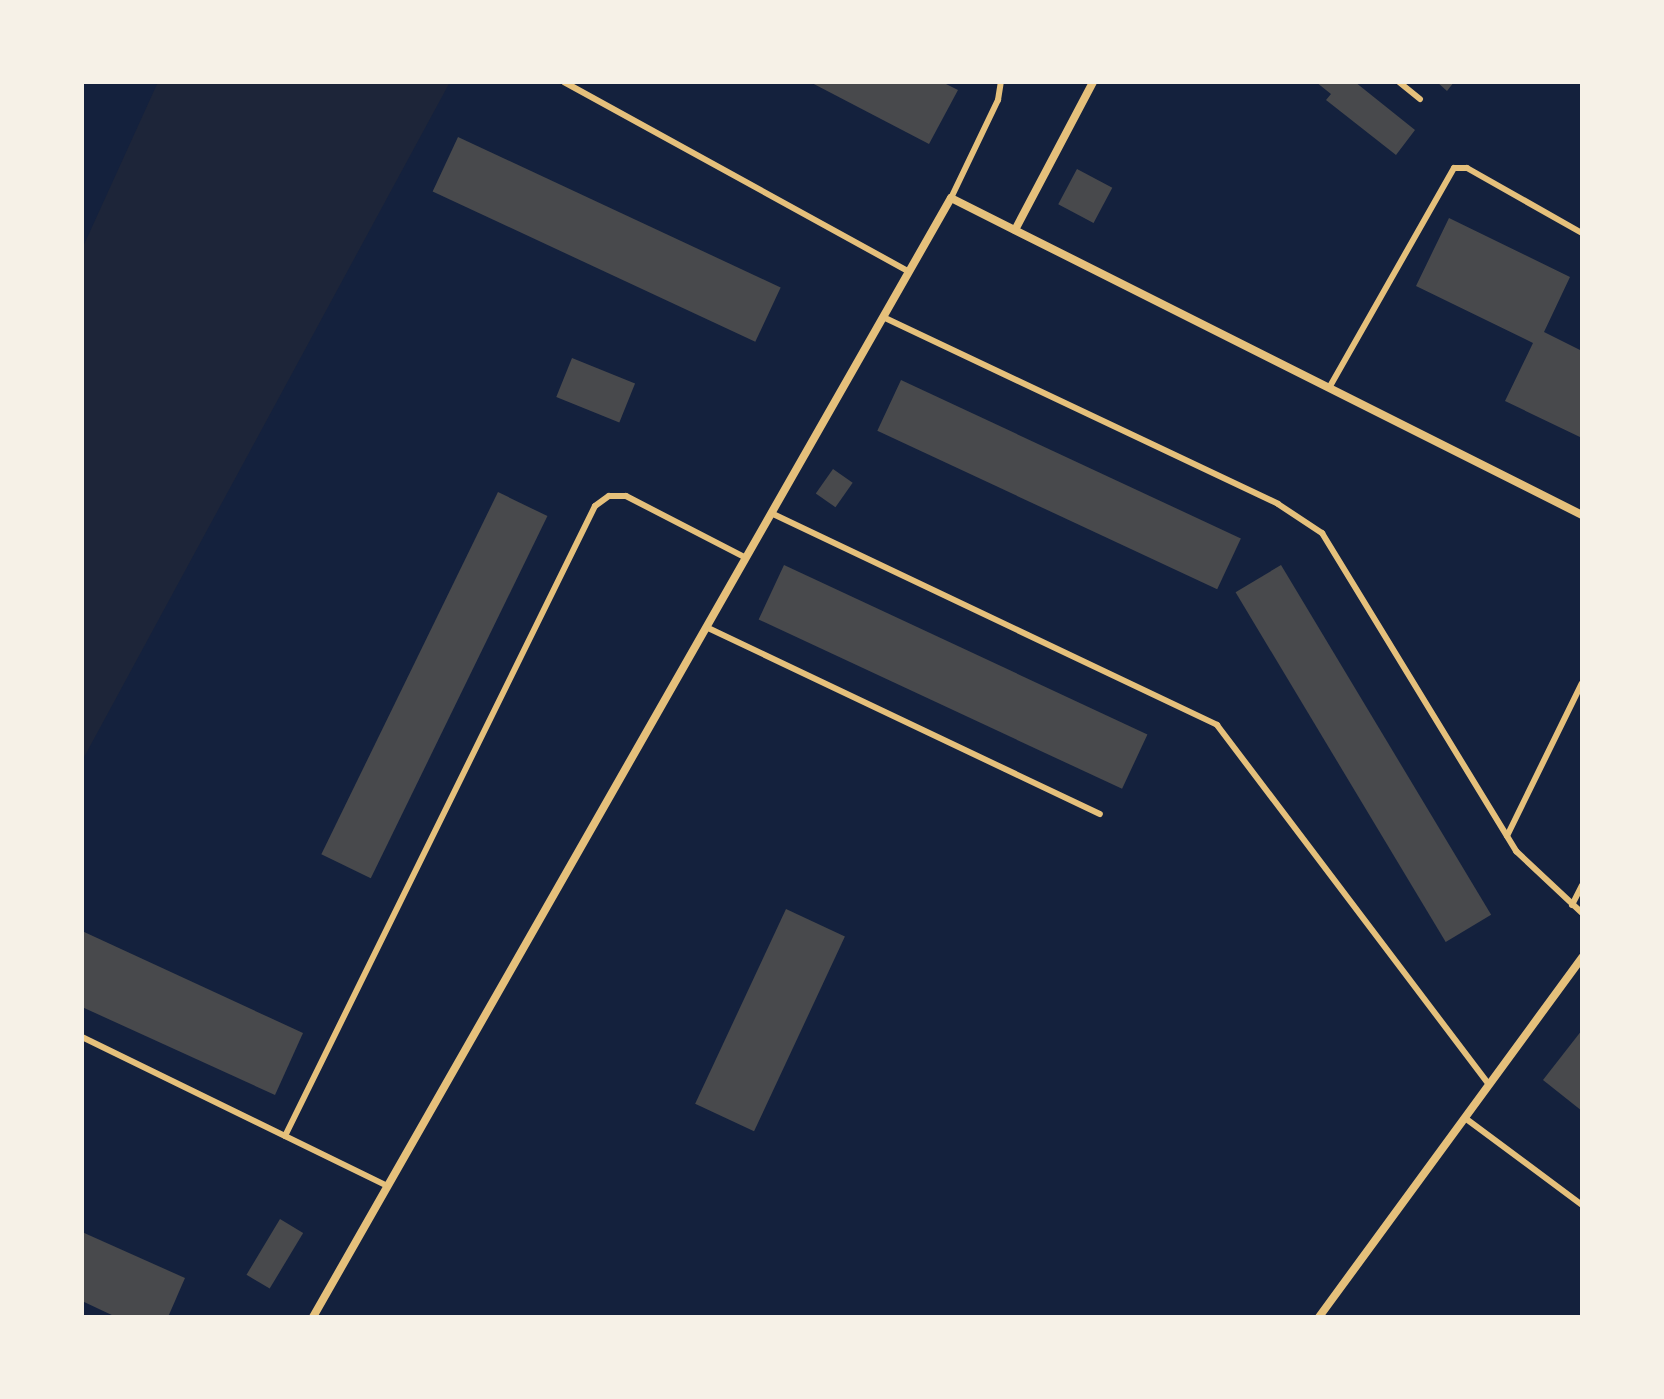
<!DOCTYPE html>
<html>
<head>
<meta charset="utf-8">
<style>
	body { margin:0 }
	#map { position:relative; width:1664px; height:1399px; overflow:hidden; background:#14213d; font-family:Overpass,sans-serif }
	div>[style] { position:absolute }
	.green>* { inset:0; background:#1d2539 }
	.building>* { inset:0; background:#48494c; transform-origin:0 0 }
	.service>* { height:6px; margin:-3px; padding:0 3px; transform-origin:3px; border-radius:3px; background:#e5c07b }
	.minor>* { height:8px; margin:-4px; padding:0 4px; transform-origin:4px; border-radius:4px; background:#e5c07b }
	span { translate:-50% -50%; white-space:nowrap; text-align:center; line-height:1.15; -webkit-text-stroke:6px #f6f1e7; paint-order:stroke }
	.frame { position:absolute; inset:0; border:84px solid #f6f1e7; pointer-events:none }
</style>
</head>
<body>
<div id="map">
	<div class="green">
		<i style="clip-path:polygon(158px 82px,450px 82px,82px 761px,82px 249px)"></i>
	</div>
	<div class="building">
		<i style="clip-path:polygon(810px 82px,942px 82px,958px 90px,929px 144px)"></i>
		<i style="clip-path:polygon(1316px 82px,1355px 82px,1415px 130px,1396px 155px,1326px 100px,1331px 94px)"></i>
		<i style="clip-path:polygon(1437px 82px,1454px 82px,1447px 91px)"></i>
		<i style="left:458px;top:137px;width:356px;height:60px;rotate:25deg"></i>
		<i style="left:1077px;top:169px;width:40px;height:40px;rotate:28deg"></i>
		<i style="clip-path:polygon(1449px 218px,1570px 277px,1544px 332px,1582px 351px,1582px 438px,1505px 401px,1533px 343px,1416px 286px)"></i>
		<i style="left:572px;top:358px;width:68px;height:42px;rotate:22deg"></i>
		<i style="left:901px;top:380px;width:375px;height:56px;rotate:25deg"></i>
		<i style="left:833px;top:469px;width:24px;height:30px;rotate:35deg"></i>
		<i style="left:498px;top:492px;width:55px;height:403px;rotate:26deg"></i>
		<i style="left:784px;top:565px;width:401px;height:60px;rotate:25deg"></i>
		<i style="left:1281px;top:565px;width:408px;height:53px;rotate:59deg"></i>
		<i style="left:786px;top:909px;width:65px;height:215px;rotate:25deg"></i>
		<i style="clip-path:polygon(82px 931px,303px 1033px,275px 1095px,82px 1007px)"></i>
		<i style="clip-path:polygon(1582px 1030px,1582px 1111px,1543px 1080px)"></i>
		<i style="left:280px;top:1219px;width:27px;height:65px;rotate:31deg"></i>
		<i style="clip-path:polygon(82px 1232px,185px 1278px,168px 1317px,116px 1317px,82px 1301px)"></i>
	</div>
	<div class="service">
		<i style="left:564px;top:82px;width:394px;rotate:28.8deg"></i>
		<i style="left:1399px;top:82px;width:27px;rotate:39deg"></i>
		<i style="left:951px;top:198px;width:109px;rotate:-64.4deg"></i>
		<i style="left:998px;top:100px;width:18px;rotate:-81deg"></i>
		<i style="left:883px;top:317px;width:437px;rotate:25.3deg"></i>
		<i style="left:1278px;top:504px;width:53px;rotate:33.4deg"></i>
		<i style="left:1322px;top:533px;width:373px;rotate:58.6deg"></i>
		<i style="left:1516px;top:851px;width:91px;rotate:43.2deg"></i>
		<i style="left:1329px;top:388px;width:253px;rotate:-60.4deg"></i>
		<i style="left:1454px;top:168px;width:13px"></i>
		<i style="left:1467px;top:168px;width:132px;rotate:29.5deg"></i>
		<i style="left:771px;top:513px;width:494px;rotate:25.4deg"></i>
		<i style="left:1217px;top:725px;width:450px;rotate:52.9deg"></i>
		<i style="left:706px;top:627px;width:436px;rotate:25.4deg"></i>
		<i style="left:1507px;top:836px;width:170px;rotate:-63.9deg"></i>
		<i style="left:1572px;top:905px;width:22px;rotate:-63deg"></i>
		<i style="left:82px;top:1037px;width:339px;rotate:26deg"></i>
		<i style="left:1465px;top:1118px;width:146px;rotate:36.6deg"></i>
		<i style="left:285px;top:1136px;width:702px;rotate:-63.8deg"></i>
		<i style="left:595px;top:506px;width:17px;rotate:-36deg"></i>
		<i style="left:609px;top:496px;width:17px"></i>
		<i style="left:626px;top:496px;width:135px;rotate:27.3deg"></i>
	</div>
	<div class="minor">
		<i style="left:1015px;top:230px;width:167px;rotate:-62.2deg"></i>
		<i style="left:313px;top:1317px;width:1288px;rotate:-60.31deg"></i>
		<i style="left:951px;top:198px;width:706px;rotate:26.67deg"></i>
		<i style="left:1319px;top:1317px;width:446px;rotate:-53.8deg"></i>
	</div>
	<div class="frame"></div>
</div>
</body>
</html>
